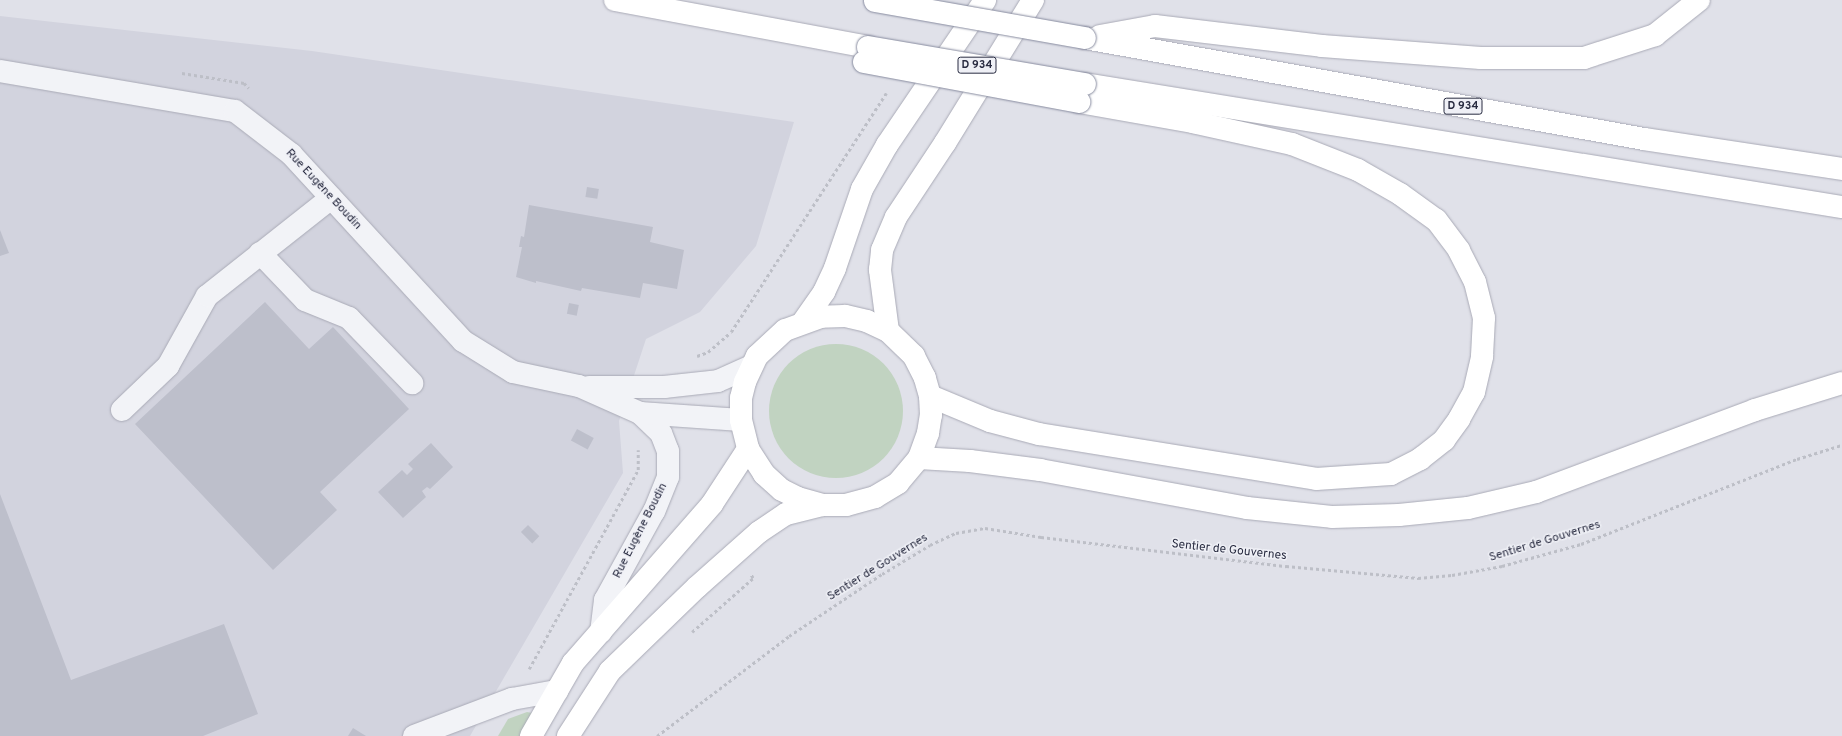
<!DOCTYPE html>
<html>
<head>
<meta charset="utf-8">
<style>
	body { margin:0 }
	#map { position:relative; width:1842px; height:736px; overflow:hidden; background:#e0e1e9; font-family:Overpass,sans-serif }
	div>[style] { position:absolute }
	.built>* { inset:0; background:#d2d3de }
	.green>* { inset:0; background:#c1d3c1 }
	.round { border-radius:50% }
	.building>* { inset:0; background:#bdbfcb; transform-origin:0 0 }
	.path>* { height:2.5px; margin-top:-1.25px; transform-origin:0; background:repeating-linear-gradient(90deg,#bdbfc7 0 3px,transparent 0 6px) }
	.roads { filter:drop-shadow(0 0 1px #a9aab6) drop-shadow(0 0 1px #a9aab6) }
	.minor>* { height:22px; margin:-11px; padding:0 11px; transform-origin:11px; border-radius:11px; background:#f2f3f7 }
	.major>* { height:22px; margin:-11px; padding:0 11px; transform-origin:11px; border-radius:11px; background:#fff }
	.highway>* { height:22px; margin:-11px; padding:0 11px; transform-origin:11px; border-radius:11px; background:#fff }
	.bridges { filter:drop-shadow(0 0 1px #878b9f) drop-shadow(0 0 1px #878b9f) }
	.highway-bridge>* { height:22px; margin:-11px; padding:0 11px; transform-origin:11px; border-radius:11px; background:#fff }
	span { translate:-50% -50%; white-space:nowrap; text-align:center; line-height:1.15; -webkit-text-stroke:3px #eff0f6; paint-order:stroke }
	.shield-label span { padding:1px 3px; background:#eff0f6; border:1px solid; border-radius:3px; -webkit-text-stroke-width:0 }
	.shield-label { font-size:11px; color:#282b40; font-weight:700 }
	.street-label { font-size:12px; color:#282b40 }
</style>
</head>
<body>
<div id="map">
	<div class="built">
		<i style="clip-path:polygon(0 16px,312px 51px,794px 122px,756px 246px,700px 312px,646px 339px,619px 421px,623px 473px,470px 736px,0 736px)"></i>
	</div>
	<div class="green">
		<i class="round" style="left:769px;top:344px;width:134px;height:134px"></i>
		<i style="clip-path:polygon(527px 712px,532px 713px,532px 719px,522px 736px,498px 736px,508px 719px)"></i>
	</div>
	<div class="building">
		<i style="left:587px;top:187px;width:12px;height:10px;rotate:9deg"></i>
		<i style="clip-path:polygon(529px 205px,653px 227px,650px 242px,684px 250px,677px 289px,643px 283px,640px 298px,582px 288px,581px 291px,536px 281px,536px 283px,516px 277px,522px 247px,519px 247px,521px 236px,524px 237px)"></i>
		<i style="clip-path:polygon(0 230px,9px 253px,0 256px)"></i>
		<i style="clip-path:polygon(265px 302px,309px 349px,333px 327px,409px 409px,320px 492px,337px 510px,273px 570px,135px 424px)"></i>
		<i style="left:569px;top:303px;width:10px;height:11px;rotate:11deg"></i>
		<i style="left:577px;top:429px;width:19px;height:13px;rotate:28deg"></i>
		<i style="clip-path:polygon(431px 443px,453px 467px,430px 489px,427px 487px,422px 491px,426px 497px,403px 518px,378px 492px,402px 470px,407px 475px,413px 469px,408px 464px)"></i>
		<i style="clip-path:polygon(0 494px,71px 680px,224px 624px,258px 714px,203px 736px,0 736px)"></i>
		<i style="left:528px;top:525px;width:16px;height:10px;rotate:45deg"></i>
		<i style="clip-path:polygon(353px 728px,366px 736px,348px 736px)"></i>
	</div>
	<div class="path">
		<i style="left:182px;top:73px;width:63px;rotate:9.2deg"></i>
		<i style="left:244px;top:83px;width:7px;rotate:45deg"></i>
		<i style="left:697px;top:356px;width:12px;rotate:-20deg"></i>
		<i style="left:708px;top:352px;width:30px;rotate:-41deg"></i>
		<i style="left:731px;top:332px;width:285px;rotate:-57deg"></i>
		<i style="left:692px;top:632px;width:81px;rotate:-41.5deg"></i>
		<i style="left:753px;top:578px;width:4px;rotate:-124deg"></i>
		<i style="left:529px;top:669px;width:227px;rotate:-61.3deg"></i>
		<i style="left:638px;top:470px;width:20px;rotate:-90deg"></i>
		<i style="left:657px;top:736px;width:166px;rotate:-37.1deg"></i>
		<i style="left:789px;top:636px;width:112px;rotate:-33.7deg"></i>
		<i style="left:882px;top:574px;width:56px;rotate:-31.1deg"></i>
		<i style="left:930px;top:545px;width:29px;rotate:-25deg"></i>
		<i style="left:956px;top:533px;width:29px;rotate:-10deg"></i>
		<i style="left:985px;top:528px;width:57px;rotate:9.1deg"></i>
		<i style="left:1041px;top:537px;width:247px;rotate:6.8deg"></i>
		<i style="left:1286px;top:566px;width:133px;rotate:5.2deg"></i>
		<i style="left:1418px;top:578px;width:34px;rotate:-5deg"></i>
		<i style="left:1452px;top:575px;width:51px;rotate:-10.2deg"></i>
		<i style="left:1502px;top:566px;width:82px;rotate:-15.6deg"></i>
		<i style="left:1581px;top:544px;width:232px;rotate:-21.5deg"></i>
		<i style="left:1797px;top:459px;width:47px;rotate:-17.3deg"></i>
	</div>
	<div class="roads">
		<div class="minor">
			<i style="left:0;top:71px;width:238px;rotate:9.7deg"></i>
			<i style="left:235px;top:111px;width:71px;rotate:37.5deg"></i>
			<i style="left:291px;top:154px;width:254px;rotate:47.4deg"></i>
			<i style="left:463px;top:341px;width:59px;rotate:31.8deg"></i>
			<i style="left:513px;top:372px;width:67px;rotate:12deg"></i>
			<i style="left:579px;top:386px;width:67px;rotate:23.9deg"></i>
			<i style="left:640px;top:413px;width:29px;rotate:44deg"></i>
			<i style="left:661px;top:433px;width:19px;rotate:69deg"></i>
			<i style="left:668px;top:451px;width:26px;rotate:90deg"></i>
			<i style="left:668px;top:477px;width:37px;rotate:112deg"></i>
			<i style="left:654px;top:511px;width:102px;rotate:118.8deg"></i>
			<i style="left:605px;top:600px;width:32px;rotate:97deg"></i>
			<i style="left:260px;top:253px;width:65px;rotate:46.2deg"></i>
			<i style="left:305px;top:300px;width:48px;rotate:22.2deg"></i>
			<i style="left:349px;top:318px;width:91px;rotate:45.9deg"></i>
			<i style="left:589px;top:387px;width:75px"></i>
			<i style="left:664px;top:387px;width:54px;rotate:-6.3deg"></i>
			<i style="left:718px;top:381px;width:36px;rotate:-24deg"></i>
			<i style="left:122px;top:410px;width:64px;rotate:-43.7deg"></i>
			<i style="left:168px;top:366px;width:80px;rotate:-60.9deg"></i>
			<i style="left:207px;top:296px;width:158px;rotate:-38.3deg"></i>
			<i style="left:640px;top:413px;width:101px;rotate:4deg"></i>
			<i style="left:414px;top:736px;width:105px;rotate:-20.7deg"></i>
			<i style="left:512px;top:699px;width:46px;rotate:-10.1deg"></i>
		</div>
		<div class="major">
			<i style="left:803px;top:322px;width:37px;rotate:-55deg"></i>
			<i style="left:824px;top:292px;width:26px;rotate:-65deg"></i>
			<i style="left:835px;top:268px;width:83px;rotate:-71.1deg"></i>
			<i style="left:862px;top:189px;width:51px;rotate:-60.4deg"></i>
			<i style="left:887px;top:145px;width:175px;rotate:-55.9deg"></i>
			<i style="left:888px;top:331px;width:23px;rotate:-155deg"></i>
			<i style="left:867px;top:321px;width:23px;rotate:-167deg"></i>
			<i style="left:845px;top:316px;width:24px;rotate:178deg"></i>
			<i style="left:821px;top:317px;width:38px;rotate:160deg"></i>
			<i style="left:785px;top:330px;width:38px;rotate:137deg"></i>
			<i style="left:757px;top:356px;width:29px;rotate:115deg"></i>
			<i style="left:745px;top:382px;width:16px;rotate:104deg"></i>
			<i style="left:741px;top:398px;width:22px;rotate:90deg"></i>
			<i style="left:741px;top:420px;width:30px;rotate:76deg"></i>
			<i style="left:748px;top:449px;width:30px;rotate:57deg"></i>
			<i style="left:764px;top:474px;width:24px;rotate:42deg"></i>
			<i style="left:782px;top:490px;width:18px;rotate:27deg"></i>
			<i style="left:798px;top:498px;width:26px;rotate:16deg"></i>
			<i style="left:823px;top:505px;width:23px"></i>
			<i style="left:846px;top:505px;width:30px;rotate:-15deg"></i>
			<i style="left:875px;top:497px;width:27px;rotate:-31deg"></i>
			<i style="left:898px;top:483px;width:33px;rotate:-50deg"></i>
			<i style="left:919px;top:458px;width:27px;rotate:-70deg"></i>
			<i style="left:928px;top:433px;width:18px;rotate:-81deg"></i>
			<i style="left:931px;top:415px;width:19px;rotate:-93deg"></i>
			<i style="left:930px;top:396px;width:19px;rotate:-106deg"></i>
			<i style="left:925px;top:378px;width:25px;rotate:-117deg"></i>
			<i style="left:914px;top:356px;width:36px;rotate:-136deg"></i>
			<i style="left:888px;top:331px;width:62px;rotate:-97.5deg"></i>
			<i style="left:880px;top:270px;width:20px;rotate:-84deg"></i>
			<i style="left:882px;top:250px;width:36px;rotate:-67deg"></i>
			<i style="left:896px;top:217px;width:89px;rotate:-56.5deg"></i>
			<i style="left:945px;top:143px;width:168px;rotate:-58.4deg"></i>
			<i style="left:531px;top:736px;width:84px;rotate:-60.1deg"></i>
			<i style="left:573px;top:663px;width:211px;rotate:-48.8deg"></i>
			<i style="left:712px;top:504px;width:66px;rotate:-56.8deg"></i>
			<i style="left:568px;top:736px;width:77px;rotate:-57.1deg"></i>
			<i style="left:610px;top:671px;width:121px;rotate:-44deg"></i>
			<i style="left:697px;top:587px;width:83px;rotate:-41.6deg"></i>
			<i style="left:759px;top:532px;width:32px;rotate:-34deg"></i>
			<i style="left:786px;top:514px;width:37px;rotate:-14deg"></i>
		</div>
		<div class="highway">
			<i style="left:615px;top:0;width:257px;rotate:10.5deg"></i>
			<i style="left:1100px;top:36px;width:56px;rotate:-10.3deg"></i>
			<i style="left:1155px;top:26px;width:168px;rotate:6.8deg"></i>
			<i style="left:1322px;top:46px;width:159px;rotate:4.3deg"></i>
			<i style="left:1481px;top:58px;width:103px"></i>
			<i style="left:1584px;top:58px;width:75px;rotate:-17.9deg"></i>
			<i style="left:1655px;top:35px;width:56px;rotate:-38.5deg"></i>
			<i style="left:1085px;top:38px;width:568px;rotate:10.24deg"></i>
			<i style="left:1644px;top:139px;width:200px;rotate:8.6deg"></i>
			<i style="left:1085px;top:84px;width:767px;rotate:9.23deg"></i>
			<i style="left:930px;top:396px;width:65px;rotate:22.6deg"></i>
			<i style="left:990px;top:421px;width:51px;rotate:14.9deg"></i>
			<i style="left:1039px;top:434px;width:281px;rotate:9.2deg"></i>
			<i style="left:1316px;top:479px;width:75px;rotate:-3.8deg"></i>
			<i style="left:1391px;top:474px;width:33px;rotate:-27deg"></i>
			<i style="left:1420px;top:459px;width:31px;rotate:-38deg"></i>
			<i style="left:1444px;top:440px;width:26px;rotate:-54deg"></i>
			<i style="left:1459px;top:419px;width:31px;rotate:-61deg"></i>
			<i style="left:1474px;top:392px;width:37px;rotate:-77deg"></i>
			<i style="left:1482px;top:356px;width:38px;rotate:-87deg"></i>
			<i style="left:1484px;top:318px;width:37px;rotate:-104deg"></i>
			<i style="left:1475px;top:282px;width:36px;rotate:-117deg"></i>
			<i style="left:1459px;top:250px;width:38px;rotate:-127deg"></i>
			<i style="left:1436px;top:220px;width:44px;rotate:-144.2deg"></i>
			<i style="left:1400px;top:194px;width:48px;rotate:-150.3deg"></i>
			<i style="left:1358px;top:170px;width:71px;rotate:-158.5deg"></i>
			<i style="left:1292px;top:144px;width:101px;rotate:-167.5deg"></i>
			<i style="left:1193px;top:122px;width:116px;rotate:-170deg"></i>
			<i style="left:919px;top:458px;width:51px;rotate:3.4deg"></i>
			<i style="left:970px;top:461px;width:71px;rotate:7.3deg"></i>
			<i style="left:1040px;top:470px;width:210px;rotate:10.4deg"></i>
			<i style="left:1247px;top:508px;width:85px;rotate:6deg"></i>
			<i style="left:1332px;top:517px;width:67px;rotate:-1.7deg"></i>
			<i style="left:1399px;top:515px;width:69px;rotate:-5.8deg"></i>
			<i style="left:1468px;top:508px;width:70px;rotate:-13.2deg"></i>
			<i style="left:1536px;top:492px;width:234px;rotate:-20.5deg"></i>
			<i style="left:1755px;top:410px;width:91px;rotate:-17.2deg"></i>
		</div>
	</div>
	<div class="bridges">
		<div class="highway-bridge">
			<i style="left:875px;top:1px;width:213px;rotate:10deg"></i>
			<i style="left:868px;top:47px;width:220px;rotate:9.7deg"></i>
			<i style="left:864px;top:62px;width:219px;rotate:10.5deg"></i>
		</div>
	</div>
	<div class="shield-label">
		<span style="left:977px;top:65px">D 934</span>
		<span style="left:1463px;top:106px">D 934</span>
	</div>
	<div class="street-label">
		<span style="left:323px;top:190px;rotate:47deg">Rue Eugène Boudin</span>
		<span style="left:641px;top:531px;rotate:-63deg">Rue Eugène Boudin</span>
		<span style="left:1545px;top:542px;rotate:-17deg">Sentier de Gouvernes</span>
		<span style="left:1229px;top:551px;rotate:6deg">Sentier de Gouvernes</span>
		<span style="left:878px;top:568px;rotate:-32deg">Sentier de Gouvernes</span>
	</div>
</div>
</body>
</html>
